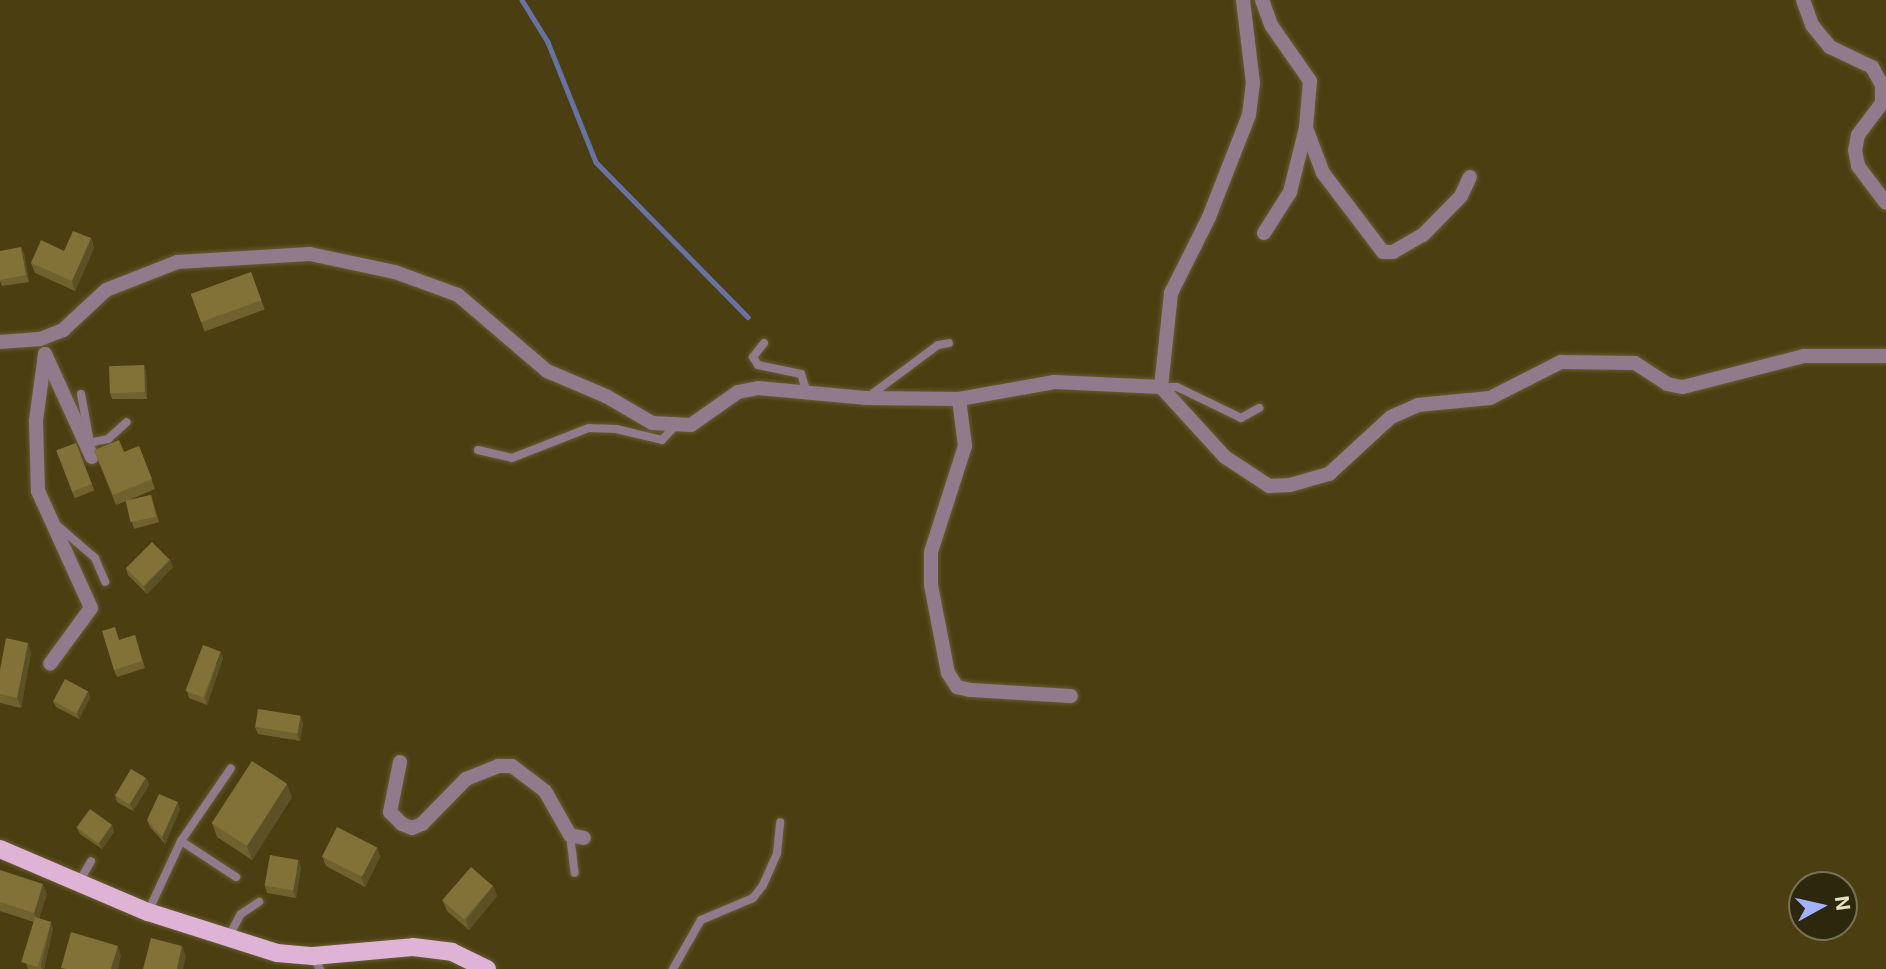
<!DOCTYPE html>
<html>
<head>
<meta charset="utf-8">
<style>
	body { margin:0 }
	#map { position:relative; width:1886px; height:969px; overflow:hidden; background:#4b3f11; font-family:Inter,sans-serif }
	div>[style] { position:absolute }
	.stream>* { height:4.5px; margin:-2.25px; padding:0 2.25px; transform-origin:2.25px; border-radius:2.25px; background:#6773a6 }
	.roads { filter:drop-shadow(0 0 2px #675c31) drop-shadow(0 0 2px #675c31) }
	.lane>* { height:8px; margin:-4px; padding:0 4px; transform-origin:4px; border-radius:4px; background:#907a8b }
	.street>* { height:14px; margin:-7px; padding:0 7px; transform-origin:7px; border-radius:7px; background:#907a8b }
	.primary>* { height:18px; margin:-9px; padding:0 9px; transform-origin:9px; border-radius:9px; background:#dfb3d5 }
	.wall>* { inset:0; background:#70622f; transform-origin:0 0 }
	.shaded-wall>* { inset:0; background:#5b5026 }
	.building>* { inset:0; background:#827237; transform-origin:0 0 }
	span { translate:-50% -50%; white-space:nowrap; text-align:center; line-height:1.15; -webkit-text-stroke:7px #2d270e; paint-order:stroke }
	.north { position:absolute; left:1788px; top:871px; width:70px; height:70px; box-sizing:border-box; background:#2d270e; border:2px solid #787156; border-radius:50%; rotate:82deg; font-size:19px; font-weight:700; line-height:28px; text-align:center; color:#e9e1c3 }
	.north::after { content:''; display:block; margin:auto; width:24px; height:32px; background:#a2b2fd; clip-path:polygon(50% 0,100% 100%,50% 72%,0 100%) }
</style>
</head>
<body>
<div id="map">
	<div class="stream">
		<i style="left:522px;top:0;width:49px;rotate:58.2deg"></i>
		<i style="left:548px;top:42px;width:129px;rotate:68.2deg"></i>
		<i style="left:596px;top:162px;width:217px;rotate:45.6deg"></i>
	</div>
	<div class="roads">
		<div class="lane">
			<i style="left:764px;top:343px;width:18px;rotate:128deg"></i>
			<i style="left:753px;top:357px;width:9px;rotate:58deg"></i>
			<i style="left:758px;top:365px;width:44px;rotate:11.8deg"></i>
			<i style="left:801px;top:374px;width:20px;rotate:72deg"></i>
			<i style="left:1161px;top:387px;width:16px"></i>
			<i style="left:1177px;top:387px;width:71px;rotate:25.8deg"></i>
			<i style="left:1241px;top:418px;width:21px;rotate:-29deg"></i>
			<i style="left:81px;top:394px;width:44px;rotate:79.5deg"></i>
			<i style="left:868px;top:397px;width:87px;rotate:-36.6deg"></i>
			<i style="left:938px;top:345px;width:11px;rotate:-10deg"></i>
			<i style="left:84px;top:444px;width:25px;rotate:-12deg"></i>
			<i style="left:108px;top:439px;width:25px;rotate:-42deg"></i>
			<i style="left:478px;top:450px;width:35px;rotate:13deg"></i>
			<i style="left:512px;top:458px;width:83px;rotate:-21.3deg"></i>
			<i style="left:589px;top:428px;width:27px;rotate:2deg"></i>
			<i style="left:616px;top:429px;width:47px;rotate:13.4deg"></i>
			<i style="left:662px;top:440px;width:18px;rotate:-47deg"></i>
			<i style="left:58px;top:526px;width:49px;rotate:40.9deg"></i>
			<i style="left:95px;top:558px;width:26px;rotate:67deg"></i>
			<i style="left:570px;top:835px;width:38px;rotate:83deg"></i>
			<i style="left:181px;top:841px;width:66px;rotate:33.2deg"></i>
			<i style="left:79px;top:882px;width:24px;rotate:-60deg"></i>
			<i style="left:148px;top:912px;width:78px;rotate:-65.1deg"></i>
			<i style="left:181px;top:841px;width:88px;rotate:-55.6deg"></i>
			<i style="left:228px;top:938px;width:27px;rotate:-62deg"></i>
			<i style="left:241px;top:914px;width:22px;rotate:-34deg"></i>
			<i style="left:313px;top:956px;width:15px;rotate:62deg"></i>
			<i style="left:673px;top:969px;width:56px;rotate:-60.3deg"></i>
			<i style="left:701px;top:920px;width:56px;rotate:-22.9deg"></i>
			<i style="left:753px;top:898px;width:16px;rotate:-52deg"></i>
			<i style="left:763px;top:885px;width:35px;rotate:-66deg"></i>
			<i style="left:777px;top:853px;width:31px;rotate:-84deg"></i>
		</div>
		<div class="street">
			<i style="left:1262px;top:0;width:27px;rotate:70deg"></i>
			<i style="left:1271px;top:25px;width:68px;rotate:55.1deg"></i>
			<i style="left:1310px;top:81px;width:47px;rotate:94.9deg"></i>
			<i style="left:1803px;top:0;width:27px;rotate:70deg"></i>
			<i style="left:1812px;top:25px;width:28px;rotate:51deg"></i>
			<i style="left:1830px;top:47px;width:47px;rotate:25.5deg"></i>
			<i style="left:1872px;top:67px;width:21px;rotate:61deg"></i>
			<i style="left:1882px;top:85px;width:18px;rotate:90deg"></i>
			<i style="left:1882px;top:103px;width:40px;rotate:127deg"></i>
			<i style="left:1858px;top:135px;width:15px;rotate:101deg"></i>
			<i style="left:1855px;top:150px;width:16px;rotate:79deg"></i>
			<i style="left:1858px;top:166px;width:46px;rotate:52.9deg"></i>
			<i style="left:1264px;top:233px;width:49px;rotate:-57.6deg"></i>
			<i style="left:1290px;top:192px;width:66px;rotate:-76deg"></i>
			<i style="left:1306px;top:128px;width:48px;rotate:69.3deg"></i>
			<i style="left:1323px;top:173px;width:99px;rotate:52.8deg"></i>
			<i style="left:1383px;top:252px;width:10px"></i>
			<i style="left:1393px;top:252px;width:34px;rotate:-30deg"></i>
			<i style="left:1423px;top:235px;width:54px;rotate:-45.7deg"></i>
			<i style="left:1461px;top:196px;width:21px;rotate:-65deg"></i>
			<i style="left:0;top:342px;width:40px;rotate:-4.3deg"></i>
			<i style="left:40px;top:339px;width:25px;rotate:-21deg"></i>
			<i style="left:63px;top:330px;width:59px;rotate:-42.9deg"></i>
			<i style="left:106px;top:290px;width:76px;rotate:-21.5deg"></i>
			<i style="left:177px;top:262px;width:133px;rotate:-3.4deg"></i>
			<i style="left:310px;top:254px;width:87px;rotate:12deg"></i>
			<i style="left:395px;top:272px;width:67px;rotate:20.1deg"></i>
			<i style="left:458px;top:295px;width:117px;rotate:40.5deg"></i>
			<i style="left:547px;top:371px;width:64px;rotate:23deg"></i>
			<i style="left:606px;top:396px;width:53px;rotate:30.4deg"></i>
			<i style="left:652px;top:423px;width:39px;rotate:3deg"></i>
			<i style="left:691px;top:425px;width:57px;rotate:-35.1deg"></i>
			<i style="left:738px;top:392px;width:20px;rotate:-11deg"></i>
			<i style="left:758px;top:388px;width:107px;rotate:5.3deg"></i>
			<i style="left:865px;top:398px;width:94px;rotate:0.6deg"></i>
			<i style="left:959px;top:399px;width:97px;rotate:-10.1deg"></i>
			<i style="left:1054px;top:382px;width:107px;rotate:2.7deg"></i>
			<i style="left:1161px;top:387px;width:95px;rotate:47.6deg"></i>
			<i style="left:1225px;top:457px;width:53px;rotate:33.4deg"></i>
			<i style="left:1269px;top:486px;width:21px;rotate:-3deg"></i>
			<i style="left:1290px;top:485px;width:41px;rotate:-15.8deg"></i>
			<i style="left:1329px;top:474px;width:84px;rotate:-42.6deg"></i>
			<i style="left:1391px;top:417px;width:30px;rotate:-24deg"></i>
			<i style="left:1418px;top:405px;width:72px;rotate:-5.6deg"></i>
			<i style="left:1490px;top:398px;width:80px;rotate:-26.9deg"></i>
			<i style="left:1561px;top:362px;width:74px;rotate:0.8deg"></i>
			<i style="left:1635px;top:363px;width:38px;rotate:33deg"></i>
			<i style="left:1667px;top:384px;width:16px;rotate:11deg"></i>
			<i style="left:1683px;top:387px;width:125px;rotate:-14.4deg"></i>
			<i style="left:1804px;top:356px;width:82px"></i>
			<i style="left:45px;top:354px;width:68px;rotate:97.7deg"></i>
			<i style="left:36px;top:421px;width:70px;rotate:88.4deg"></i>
			<i style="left:38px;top:491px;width:128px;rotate:65.6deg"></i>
			<i style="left:91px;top:608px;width:69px;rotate:126.2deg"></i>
			<i style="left:45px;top:354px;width:113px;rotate:65.5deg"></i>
			<i style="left:1161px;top:387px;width:95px;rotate:-83.9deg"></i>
			<i style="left:1171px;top:293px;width:85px;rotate:-63.4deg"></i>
			<i style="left:1209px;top:217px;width:110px;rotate:-68.6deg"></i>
			<i style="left:1249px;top:115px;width:32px;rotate:-83deg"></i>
			<i style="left:1253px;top:83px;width:84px;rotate:-96.9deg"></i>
			<i style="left:959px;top:399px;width:47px;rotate:82.7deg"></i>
			<i style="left:965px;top:446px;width:111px;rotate:107.8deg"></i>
			<i style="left:931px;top:552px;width:33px;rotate:90deg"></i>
			<i style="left:931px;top:585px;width:90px;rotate:79.1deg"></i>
			<i style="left:948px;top:673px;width:17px;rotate:57deg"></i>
			<i style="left:957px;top:687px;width:13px;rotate:13deg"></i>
			<i style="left:970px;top:690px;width:101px;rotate:3.4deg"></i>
			<i style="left:400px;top:762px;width:51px;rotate:101.3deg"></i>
			<i style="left:390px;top:812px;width:17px;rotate:45deg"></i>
			<i style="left:402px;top:824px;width:11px;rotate:22deg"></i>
			<i style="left:412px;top:828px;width:11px;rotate:-22deg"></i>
			<i style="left:422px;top:824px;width:63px;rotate:-45.6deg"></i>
			<i style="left:466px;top:779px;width:35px;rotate:-22deg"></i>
			<i style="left:498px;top:766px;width:14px"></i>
			<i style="left:512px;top:766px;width:41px;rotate:37.1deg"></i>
			<i style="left:545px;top:791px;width:51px;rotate:60.4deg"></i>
			<i style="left:570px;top:835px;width:14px;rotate:12deg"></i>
		</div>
		<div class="primary">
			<i style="left:0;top:849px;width:161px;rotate:23.1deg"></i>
			<i style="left:148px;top:912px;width:135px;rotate:17.6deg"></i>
			<i style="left:277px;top:953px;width:36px;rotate:5deg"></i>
			<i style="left:313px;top:956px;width:100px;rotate:-5.1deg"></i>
			<i style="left:413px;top:947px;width:39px;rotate:7deg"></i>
			<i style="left:452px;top:952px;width:39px;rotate:26deg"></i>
		</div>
	</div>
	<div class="wall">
		<i style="clip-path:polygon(91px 238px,94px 248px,75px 291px,35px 273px,31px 263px,64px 251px)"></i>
		<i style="clip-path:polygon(0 251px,24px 253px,29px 282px,2px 286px,0 281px)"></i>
		<i style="left:251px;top:272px;width:40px;height:64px;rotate:70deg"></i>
		<i style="clip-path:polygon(144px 365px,146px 372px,147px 399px,112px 399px,110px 393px)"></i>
		<i style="left:76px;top:443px;width:51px;height:21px;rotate:69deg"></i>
		<i style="clip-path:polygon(139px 446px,155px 489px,129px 500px,151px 495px,159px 522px,134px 529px,126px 501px,116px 505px,94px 450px,124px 452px)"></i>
		<i style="clip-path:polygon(170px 560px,173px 567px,147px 594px,128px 575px,126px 569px)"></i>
		<i style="clip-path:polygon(135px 635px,145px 668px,117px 677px,114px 670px,119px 640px)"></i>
		<i style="clip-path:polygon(31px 653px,21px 708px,0 703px,0 670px)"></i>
		<i style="clip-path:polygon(223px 658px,207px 705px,189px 698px,187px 691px)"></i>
		<i style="clip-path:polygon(88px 691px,90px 698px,79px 719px,56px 707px,53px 701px)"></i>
		<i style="clip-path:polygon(300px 716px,303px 723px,300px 741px,258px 734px,255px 727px)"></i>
		<i style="clip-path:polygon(146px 778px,149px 785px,133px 811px,117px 802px,115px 795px)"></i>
		<i style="clip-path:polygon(292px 797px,252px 860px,217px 837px,212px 823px)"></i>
		<i style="clip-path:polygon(180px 809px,165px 844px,150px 827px,147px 820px)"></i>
		<i style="clip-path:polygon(112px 825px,114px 832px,102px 849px,80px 834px,77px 828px)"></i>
		<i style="clip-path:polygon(377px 847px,380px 857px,365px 887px,326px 866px,322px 856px)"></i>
		<i style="clip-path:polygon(301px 867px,296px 898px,267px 893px,265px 886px)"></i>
		<i style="clip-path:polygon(0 870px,47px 894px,39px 918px,53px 928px,44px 969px,28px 969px,26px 963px,34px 922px,0 911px)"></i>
		<i style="clip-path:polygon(493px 886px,497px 896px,469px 930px,447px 911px,443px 901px)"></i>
	</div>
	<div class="shaded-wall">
		<i style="clip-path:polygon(91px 238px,94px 248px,75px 291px,72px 281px)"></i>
		<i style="clip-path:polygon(21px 247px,24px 253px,29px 282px,26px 275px)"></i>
		<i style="clip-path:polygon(144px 365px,146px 372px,147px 399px,145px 392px)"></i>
		<i style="clip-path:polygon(170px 560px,173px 567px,147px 594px,144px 587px)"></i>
		<i style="clip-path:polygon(28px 643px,31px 653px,21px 708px,17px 698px)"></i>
		<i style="clip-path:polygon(221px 652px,223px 658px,207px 705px,205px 698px)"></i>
		<i style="clip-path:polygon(88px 691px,90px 698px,79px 719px,77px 713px)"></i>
		<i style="clip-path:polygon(300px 716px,303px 723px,300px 741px,297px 734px)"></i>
		<i style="clip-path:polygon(146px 778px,149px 785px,133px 811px,130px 804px)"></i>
		<i style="clip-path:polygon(287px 784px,292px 797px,252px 860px,247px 846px)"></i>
		<i style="clip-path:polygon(178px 802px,180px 809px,165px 844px,162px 837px)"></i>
		<i style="clip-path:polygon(112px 825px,114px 832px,102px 849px,99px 843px)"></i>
		<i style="clip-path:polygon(377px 847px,380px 857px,365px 887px,361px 877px)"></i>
		<i style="clip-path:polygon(299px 860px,301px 867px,296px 898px,293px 891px)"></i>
		<i style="clip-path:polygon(43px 884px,47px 894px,38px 923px,34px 913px)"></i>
		<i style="clip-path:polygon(493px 886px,497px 896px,469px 930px,466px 920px)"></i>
		<i style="clip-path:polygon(51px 922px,53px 928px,44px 969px,42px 969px,41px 966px)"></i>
		<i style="clip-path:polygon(118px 946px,121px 956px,118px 969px,111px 969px)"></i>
		<i style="clip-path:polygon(182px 946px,186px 956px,183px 969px,177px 969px)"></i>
	</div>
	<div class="building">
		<i style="clip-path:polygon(73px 231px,91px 238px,72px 281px,31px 263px,41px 240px,64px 251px)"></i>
		<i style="clip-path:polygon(21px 247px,26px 275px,0 280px,0 251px)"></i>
		<i style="left:251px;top:272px;width:30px;height:64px;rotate:70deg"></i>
		<i style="left:144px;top:365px;width:27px;height:35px;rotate:88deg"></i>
		<i style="clip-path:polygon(119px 440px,124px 452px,139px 446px,152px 479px,113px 495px,94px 450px)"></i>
		<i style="left:76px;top:443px;width:44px;height:21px;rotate:69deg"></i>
		<i style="left:151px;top:495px;width:22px;height:26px;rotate:77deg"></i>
		<i style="left:152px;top:542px;width:25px;height:37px;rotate:45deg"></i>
		<i style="clip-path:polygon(115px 627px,119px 640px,135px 635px,142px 661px,114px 670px,102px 631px)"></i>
		<i style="clip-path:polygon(6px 638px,28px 643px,17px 698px,0 694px,0 670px)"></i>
		<i style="left:203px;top:645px;width:19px;height:49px;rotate:21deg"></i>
		<i style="left:65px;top:679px;width:26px;height:25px;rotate:28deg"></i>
		<i style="left:258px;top:709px;width:43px;height:18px;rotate:9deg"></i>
		<i style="left:252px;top:761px;width:42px;height:74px;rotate:33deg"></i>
		<i style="left:131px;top:769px;width:17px;height:31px;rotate:31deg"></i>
		<i style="clip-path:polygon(159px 794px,178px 802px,162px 837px,147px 820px)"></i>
		<i style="left:90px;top:809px;width:27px;height:23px;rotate:36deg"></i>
		<i style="left:337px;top:827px;width:45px;height:33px;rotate:27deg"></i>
		<i style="left:270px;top:855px;width:29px;height:31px;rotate:10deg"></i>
		<i style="left:471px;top:867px;width:29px;height:44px;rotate:41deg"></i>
		<i style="clip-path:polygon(0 870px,43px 884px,34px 913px,0 902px)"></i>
		<i style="left:35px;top:917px;width:17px;height:47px;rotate:17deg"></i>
		<i style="clip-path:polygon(71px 932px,118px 946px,111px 969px,66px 969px,61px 968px)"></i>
		<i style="clip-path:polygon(151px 938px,182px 946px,177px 969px,143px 969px)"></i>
	</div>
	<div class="north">N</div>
</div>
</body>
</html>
